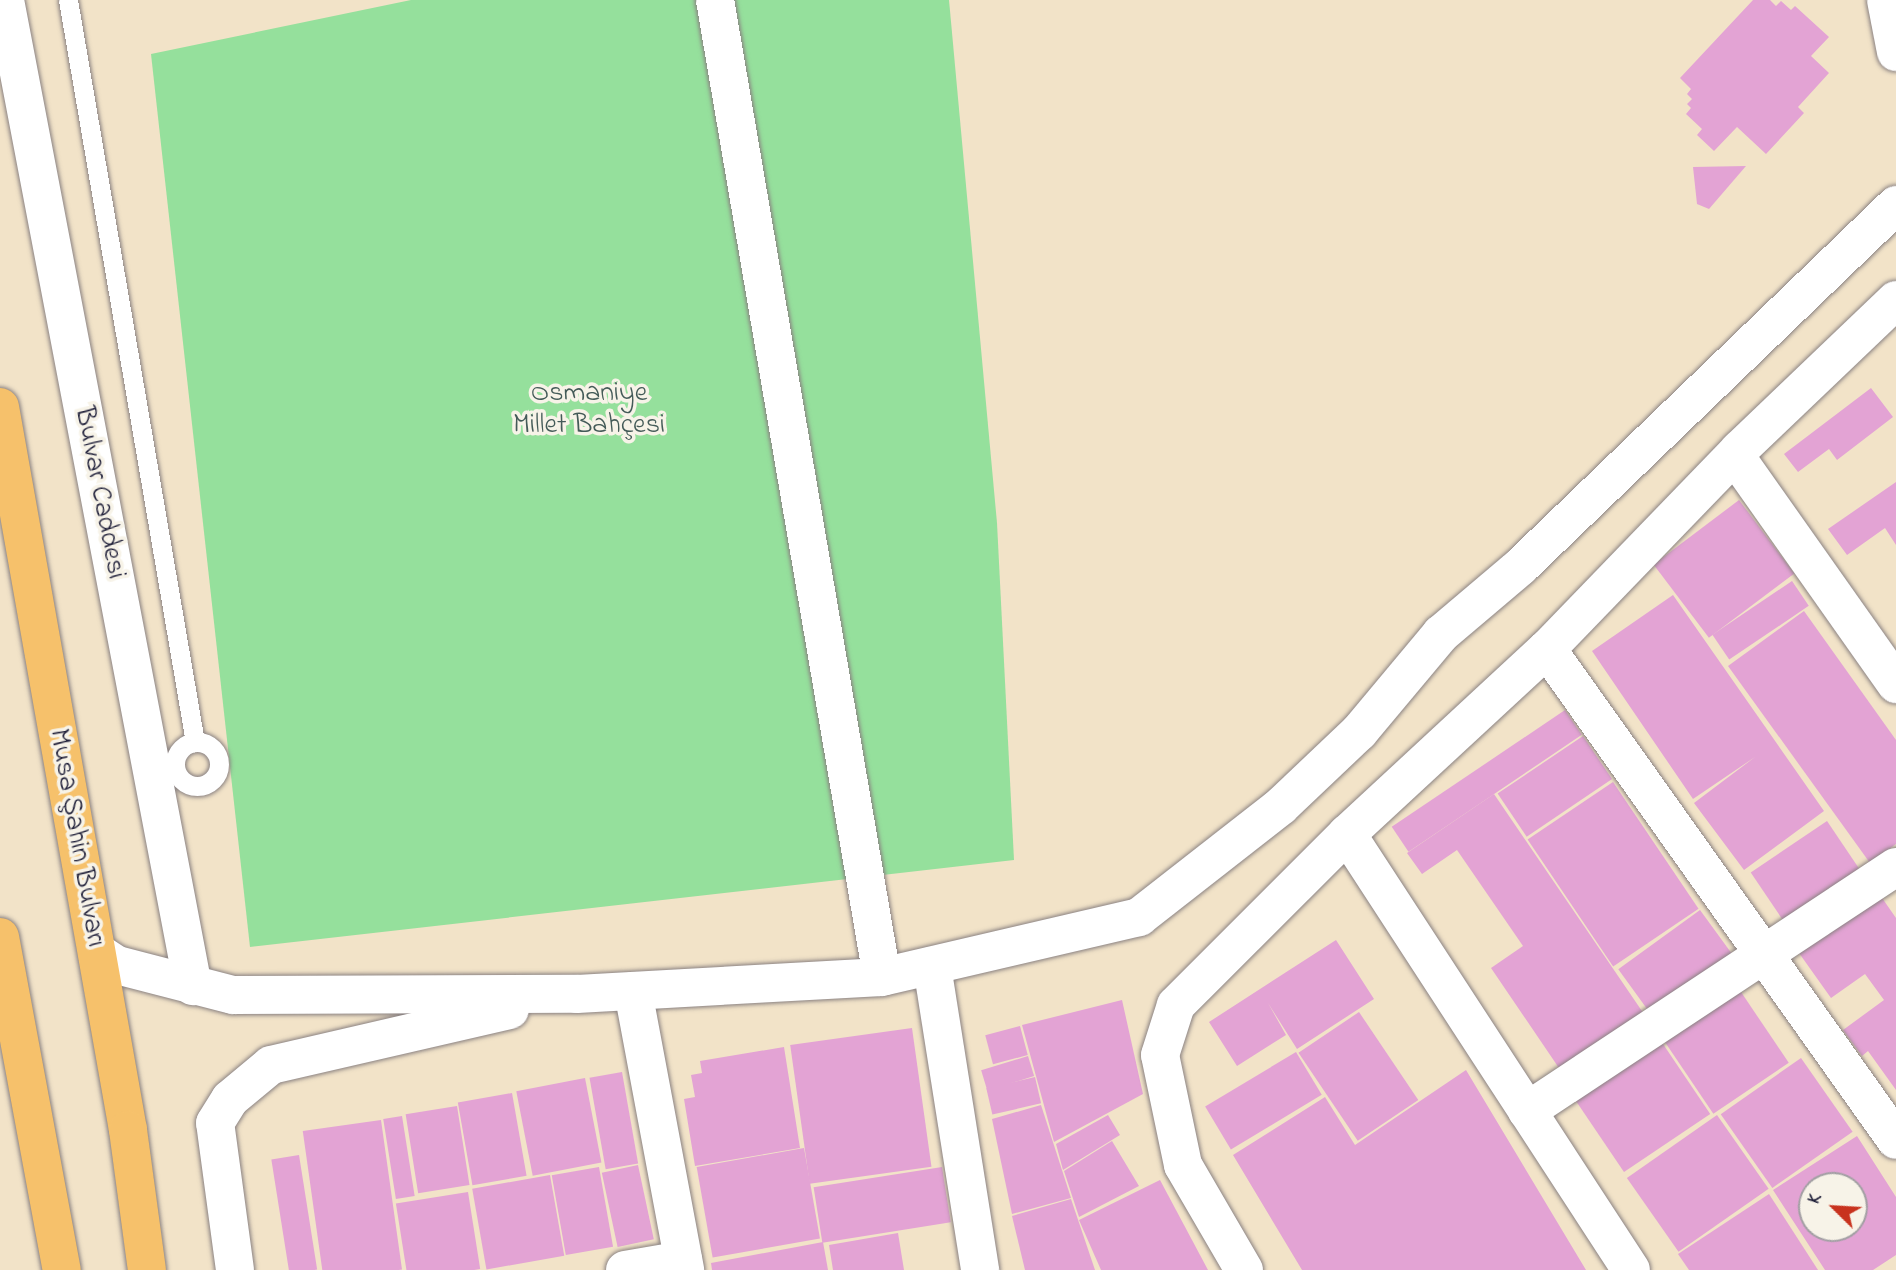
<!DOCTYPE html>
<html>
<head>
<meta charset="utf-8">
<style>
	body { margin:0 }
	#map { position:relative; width:1896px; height:1270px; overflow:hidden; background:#f2e3c8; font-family:"Indie Flower",sans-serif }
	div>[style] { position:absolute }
	.green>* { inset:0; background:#95e09c }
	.building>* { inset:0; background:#e3a3d4; transform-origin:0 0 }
	.roads { filter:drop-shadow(0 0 2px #8a8282) drop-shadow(0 0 2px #8a8282) }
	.service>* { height:19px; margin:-9.5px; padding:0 9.5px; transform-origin:9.5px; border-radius:9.5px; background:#fff }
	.service>.ring { margin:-9.5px; padding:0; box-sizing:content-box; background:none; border:19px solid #fff; border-radius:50% }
	.minor>* { height:38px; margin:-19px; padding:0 19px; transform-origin:19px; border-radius:19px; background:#fff }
	.primary>* { height:38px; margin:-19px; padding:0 19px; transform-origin:19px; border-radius:19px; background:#f6c16b }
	span { translate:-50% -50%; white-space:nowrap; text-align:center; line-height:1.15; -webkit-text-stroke:7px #f7f3e8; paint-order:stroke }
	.park-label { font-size:28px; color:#445b58 }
	.street-label { font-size:28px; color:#22223b }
	.north { position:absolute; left:1798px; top:1172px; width:70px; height:70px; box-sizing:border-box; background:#f7f3e8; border:2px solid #a29fa3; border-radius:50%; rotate:294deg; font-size:19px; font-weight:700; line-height:28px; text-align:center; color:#22223b }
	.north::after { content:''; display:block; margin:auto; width:24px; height:32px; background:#c8321e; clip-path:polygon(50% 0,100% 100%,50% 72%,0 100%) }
</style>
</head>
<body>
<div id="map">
	<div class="green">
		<i style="clip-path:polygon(411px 0,949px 0,997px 523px,1014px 860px,250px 947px,151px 54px)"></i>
	</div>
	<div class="building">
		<i style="clip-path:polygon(1753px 0,1770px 0,1776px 6px,1781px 1px,1791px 10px,1795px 6px,1829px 37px,1811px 56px,1829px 73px,1798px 107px,1804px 113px,1766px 154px,1737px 127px,1714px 151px,1697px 135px,1702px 129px,1686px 114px,1691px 108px,1687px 104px,1692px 99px,1687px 94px,1691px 89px,1680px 78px)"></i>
		<i style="clip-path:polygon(1746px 166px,1709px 209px,1697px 204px,1693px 167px)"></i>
		<i style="clip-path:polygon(1871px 388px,1893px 417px,1837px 460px,1829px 449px,1798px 472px,1784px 454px)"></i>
		<i style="clip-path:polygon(1896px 482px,1896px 545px,1885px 528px,1847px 555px,1828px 529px)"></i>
		<i style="left:1739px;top:500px;width:92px;height:107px;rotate:53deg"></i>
		<i style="left:1792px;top:581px;width:30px;height:96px;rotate:56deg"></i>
		<i style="clip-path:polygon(1673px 595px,1824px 811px,1744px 870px,1694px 803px,1755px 757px,1693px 799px,1592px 651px)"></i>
		<i style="clip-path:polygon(1804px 611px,1896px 740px,1896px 844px,1870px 863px,1728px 666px)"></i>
		<i style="left:1565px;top:710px;width:30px;height:209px;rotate:56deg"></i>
		<i style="left:1583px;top:736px;width:52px;height:103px;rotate:56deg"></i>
		<i style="left:1613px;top:782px;width:153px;height:103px;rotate:56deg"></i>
		<i style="clip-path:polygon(1494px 794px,1646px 1017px,1563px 1074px,1491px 968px,1523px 946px,1457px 850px,1422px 874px,1407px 853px)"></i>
		<i style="left:1827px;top:821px;width:60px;height:92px;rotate:56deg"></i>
		<i style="clip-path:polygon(1880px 895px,1896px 918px,1896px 1090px,1868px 1051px,1862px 1056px,1843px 1030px,1884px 1000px,1865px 974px,1831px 998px,1799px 953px)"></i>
		<i style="left:1700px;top:910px;width:57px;height:101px;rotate:54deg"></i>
		<i style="clip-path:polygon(1336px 940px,1374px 999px,1297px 1049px,1268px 1003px,1286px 1035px,1237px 1066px,1209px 1022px)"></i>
		<i style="left:1739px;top:989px;width:89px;height:91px;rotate:56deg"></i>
		<i style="clip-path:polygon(1122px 1000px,1143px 1094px,1054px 1142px,1022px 1025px)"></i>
		<i style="left:1359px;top:1012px;width:106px;height:73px;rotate:56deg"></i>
		<i style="left:1020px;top:1026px;width:30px;height:36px;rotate:75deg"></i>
		<i style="left:912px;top:1028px;width:140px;height:123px;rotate:82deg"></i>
		<i style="left:1661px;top:1041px;width:88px;height:104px;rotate:56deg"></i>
		<i style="clip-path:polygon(784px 1047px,800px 1148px,695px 1166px,684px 1099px,695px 1097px,691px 1075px,702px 1073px,700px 1061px)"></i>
		<i style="left:1296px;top:1052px;width:50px;height:106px;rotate:59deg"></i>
		<i style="left:1028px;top:1056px;width:21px;height:49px;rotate:73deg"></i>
		<i style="left:1801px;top:1058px;width:90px;height:98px;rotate:55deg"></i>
		<i style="clip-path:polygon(1466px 1070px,1586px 1270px,1302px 1270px,1233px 1155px,1325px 1097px,1355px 1145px)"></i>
		<i style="left:622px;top:1072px;width:93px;height:33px;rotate:80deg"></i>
		<i style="left:1035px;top:1077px;width:27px;height:50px;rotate:77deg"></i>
		<i style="left:585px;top:1078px;width:86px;height:70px;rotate:79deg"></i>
		<i style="left:512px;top:1093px;width:84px;height:55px;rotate:80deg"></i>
		<i style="clip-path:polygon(1041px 1105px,1071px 1198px,1012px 1214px,992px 1119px)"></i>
		<i style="left:457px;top:1106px;width:80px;height:52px;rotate:81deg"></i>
		<i style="clip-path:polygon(1108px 1115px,1120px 1135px,1063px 1170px,1056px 1144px)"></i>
		<i style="left:1717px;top:1115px;width:90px;height:110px;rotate:55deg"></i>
		<i style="left:402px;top:1116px;width:81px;height:19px;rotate:81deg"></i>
		<i style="left:381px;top:1120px;width:151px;height:79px;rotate:82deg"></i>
		<i style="clip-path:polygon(evenodd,1857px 1136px,1896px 1197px,1896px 1255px,1873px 1270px,1825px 1270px,1773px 1190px,1857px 1136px,1812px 1186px,1854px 1186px,1854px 1228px,1812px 1228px,1812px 1186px)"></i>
		<i style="clip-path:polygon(1112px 1141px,1139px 1186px,1079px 1217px,1064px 1171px)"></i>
		<i style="left:804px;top:1148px;width:92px;height:109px;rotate:80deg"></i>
		<i style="left:299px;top:1155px;width:116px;height:28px;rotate:81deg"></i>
		<i style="left:638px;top:1165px;width:76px;height:37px;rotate:78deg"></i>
		<i style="left:599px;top:1167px;width:81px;height:48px;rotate:80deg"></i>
		<i style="left:942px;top:1167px;width:56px;height:130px;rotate:81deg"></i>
		<i style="left:550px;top:1175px;width:82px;height:79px;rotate:80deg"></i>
		<i style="clip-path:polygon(1160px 1180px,1208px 1270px,1101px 1270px,1079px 1220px)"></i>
		<i style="left:468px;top:1192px;width:78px;height:73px;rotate:81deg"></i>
		<i style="clip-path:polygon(1769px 1194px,1818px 1270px,1689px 1270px,1678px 1254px)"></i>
		<i style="clip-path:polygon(1071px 1199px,1095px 1270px,1025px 1270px,1012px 1216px)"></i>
		<i style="clip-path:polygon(898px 1233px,904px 1270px,833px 1270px,829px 1245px)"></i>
		<i style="clip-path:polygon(823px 1242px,828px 1270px,712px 1270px,711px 1263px)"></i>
	</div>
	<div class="roads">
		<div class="service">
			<i style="left:68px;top:0;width:753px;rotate:80.29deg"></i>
			<i class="ring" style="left:175px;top:742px;width:25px;height:25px"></i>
		</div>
		<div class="minor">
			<i style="left:5px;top:0;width:1004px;rotate:79.21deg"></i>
			<i style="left:715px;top:0;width:991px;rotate:80.3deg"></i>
			<i style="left:1886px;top:0;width:53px;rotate:79.1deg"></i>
			<i style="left:1736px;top:457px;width:278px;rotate:54.8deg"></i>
			<i style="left:1547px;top:649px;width:602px;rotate:54.6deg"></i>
			<i style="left:1347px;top:834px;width:520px;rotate:56.92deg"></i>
			<i style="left:97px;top:952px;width:24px;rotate:33deg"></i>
			<i style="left:117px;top:965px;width:120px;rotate:14.5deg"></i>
			<i style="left:233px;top:995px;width:344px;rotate:-0.2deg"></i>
			<i style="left:577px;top:994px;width:305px;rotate:-3.2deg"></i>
			<i style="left:882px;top:977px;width:264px;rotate:-13.1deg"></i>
			<i style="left:1139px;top:917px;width:180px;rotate:-38deg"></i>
			<i style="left:1281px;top:806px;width:108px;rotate:-43.5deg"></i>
			<i style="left:1359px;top:732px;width:128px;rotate:-50.1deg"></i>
			<i style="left:1441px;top:634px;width:104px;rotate:-40.3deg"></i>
			<i style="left:1520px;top:567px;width:522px;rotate:-43.91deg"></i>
			<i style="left:932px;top:966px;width:308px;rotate:81deg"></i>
			<i style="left:633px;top:991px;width:284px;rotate:79.4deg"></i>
			<i style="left:1527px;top:1111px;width:442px;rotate:-33.5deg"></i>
			<i style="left:235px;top:1270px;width:148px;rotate:-97.7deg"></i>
			<i style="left:215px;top:1123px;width:28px;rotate:-58deg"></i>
			<i style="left:230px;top:1099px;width:53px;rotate:-39.7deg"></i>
			<i style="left:271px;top:1065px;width:245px;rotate:-13deg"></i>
			<i style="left:625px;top:1270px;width:59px;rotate:-9.8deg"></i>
			<i style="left:1244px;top:1270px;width:121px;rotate:-120.2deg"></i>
			<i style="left:1183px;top:1165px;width:112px;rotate:-101.8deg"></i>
			<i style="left:1160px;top:1055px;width:52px;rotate:-72.3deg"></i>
			<i style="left:1176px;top:1005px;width:242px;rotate:-45deg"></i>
			<i style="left:1347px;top:834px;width:272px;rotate:-42.8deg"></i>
			<i style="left:1547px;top:649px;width:277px;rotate:-46deg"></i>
			<i style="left:1739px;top:450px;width:217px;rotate:-43.7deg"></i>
		</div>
		<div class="primary">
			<i style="left:0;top:407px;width:734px;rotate:79.96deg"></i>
			<i style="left:128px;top:1130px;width:141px;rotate:82.3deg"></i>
			<i style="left:0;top:937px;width:339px;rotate:79.5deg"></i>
		</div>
	</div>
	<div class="park-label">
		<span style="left:589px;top:410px">Osmaniye<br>Millet Bahçesi</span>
	</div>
	<div class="street-label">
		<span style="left:99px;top:493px;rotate:79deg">Bulvar Caddesi</span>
		<span style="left:76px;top:838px;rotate:80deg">Musa Şahin Bulvarı</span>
	</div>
	<div class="north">K</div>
</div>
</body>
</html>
